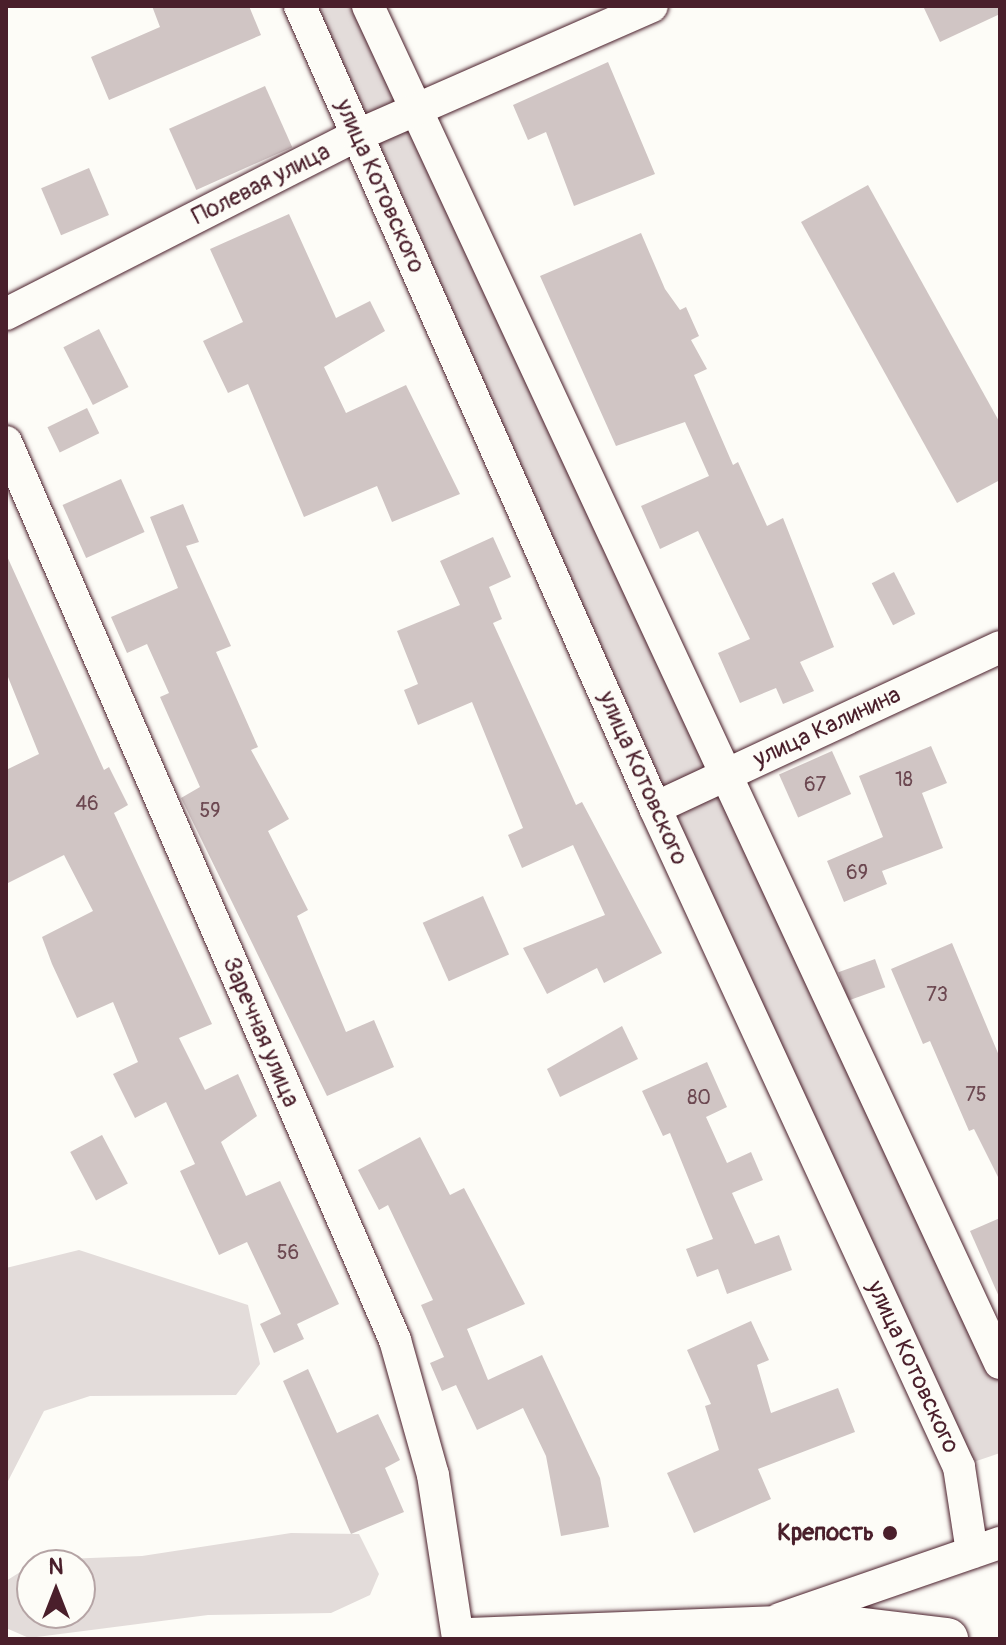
<!DOCTYPE html>
<html>
<head>
<meta charset="utf-8">
<style>
	body { margin:0 }
	#map { position:relative; width:1006px; height:1645px; overflow:hidden; background:#fdfcf7; font-family:Pangolin,sans-serif }
	div>[style] { position:absolute }
	.green>* { inset:0; background:#e3dcda }
	.building>* { inset:0; background:#d0c5c4; transform-origin:0 0 }
	.roads { filter:drop-shadow(0 0 2px #4a1f2b) drop-shadow(0 0 2px #4a1f2b) }
	.minor>* { height:32px; margin:-16px; padding:0 16px; transform-origin:16px; border-radius:16px; background:#fdfcf7 }
	.major>* { height:42px; margin:-21px; padding:0 21px; transform-origin:21px; border-radius:21px; background:#fdfcf7 }
	.dots>* { width:22px; height:22px; translate:-50% -50%; box-sizing:border-box; border:4px solid #fdfcf7; border-radius:50% }
	span { translate:-50% -50%; white-space:nowrap; text-align:center; line-height:1.15; -webkit-text-stroke:7px #fdfcf7; paint-order:stroke }
	.number-label { font-size:20px; color:#6c4851 }
	.number-label span { -webkit-text-stroke-width:0 }
	.street-label { font-size:24px; color:#4a1f2b }
	.poi-label { font-size:24px; color:#4a1f2b; font-weight:700 }
	.right { translate:-100% -50%; text-align:right }
	.frame { position:absolute; inset:0; border:8px solid #4a1f2b; pointer-events:none }
	.north { position:absolute; left:16px; top:1549px; width:80px; height:80px; box-sizing:border-box; background:#fdfcf7; border:2px solid #b5a4a5; border-radius:50%; rotate:0deg; font-size:22px; font-weight:700; line-height:32px; text-align:center; color:#4a1f2b }
	.north::after { content:''; display:block; margin:auto; width:28px; height:36px; background:#4a1f2b; clip-path:polygon(50% 0,100% 100%,50% 72%,0 100%) }
</style>
</head>
<body>
<div id="map">
	<div class="green">
		<i style="clip-path:polygon(300px 6px,368px 6px,1000px 1363px,1000px 1453px,959px 1467px)"></i>
		<i style="clip-path:polygon(79px 1250px,248px 1305px,260px 1364px,236px 1395px,90px 1396px,44px 1411px,6px 1485px,6px 1268px)"></i>
		<i style="clip-path:polygon(evenodd,291px 1533px,359px 1534px,379px 1574px,370px 1595px,331px 1613px,208px 1615px,29px 1638px,6px 1628px,6px 1581px,39px 1560px,142px 1556px,291px 1533px,32px 1565px,80px 1565px,80px 1613px,32px 1613px,32px 1565px)"></i>
	</div>
	<div class="building">
		<i style="clip-path:polygon(152px 6px,249px 6px,261px 35px,109px 100px,91px 57px,160px 27px)"></i>
		<i style="clip-path:polygon(923px 6px,1000px 6px,1000px 14px,940px 42px)"></i>
		<i style="clip-path:polygon(608px 62px,655px 174px,574px 206px,546px 132px,528px 140px,513px 105px)"></i>
		<i style="left:265px;top:86px;width:67px;height:105px;rotate:66deg"></i>
		<i style="left:89px;top:168px;width:51px;height:52px;rotate:67deg"></i>
		<i style="clip-path:polygon(868px 185px,1000px 423px,1000px 480px,957px 503px,801px 222px)"></i>
		<i style="clip-path:polygon(289px 214px,336px 318px,370px 301px,385px 331px,324px 367px,346px 413px,406px 385px,460px 494px,392px 522px,377px 486px,304px 517px,248px 384px,228px 393px,203px 341px,243px 322px,210px 249px)"></i>
		<i style="clip-path:polygon(641px 233px,665px 289px,680px 310px,686px 307px,699px 336px,691px 340px,707px 369px,694px 375px,733px 465px,738px 462px,767px 526px,783px 518px,834px 647px,800px 662px,814px 691px,783px 704px,776px 688px,740px 703px,718px 653px,750px 639px,698px 531px,660px 549px,641px 506px,709px 476px,685px 422px,616px 446px,540px 276px)"></i>
		<i style="left:99px;top:329px;width:65px;height:40px;rotate:63deg"></i>
		<i style="left:87px;top:408px;width:28px;height:44px;rotate:64deg"></i>
		<i style="left:121px;top:479px;width:58px;height:64px;rotate:66deg"></i>
		<i style="clip-path:polygon(183px 504px,199px 542px,186px 546px,231px 646px,216px 652px,258px 747px,251px 750px,289px 819px,268px 831px,308px 910px,297px 916px,346px 1032px,374px 1020px,394px 1067px,327px 1096px,181px 798px,200px 787px,160px 697px,169px 693px,147px 644px,127px 653px,111px 617px,178px 588px,150px 517px)"></i>
		<i style="clip-path:polygon(493px 537px,511px 577px,489px 587px,502px 619px,493px 623px,576px 805px,582px 802px,662px 953px,604px 983px,597px 968px,547px 994px,523px 948px,605px 915px,573px 845px,522px 868px,508px 835px,523px 828px,472px 702px,418px 725px,404px 690px,418px 684px,397px 631px,460px 605px,440px 561px)"></i>
		<i style="clip-path:polygon(6px 554px,104px 770px,109px 767px,128px 805px,114px 813px,212px 1024px,179px 1038px,205px 1090px,238px 1074px,257px 1116px,221px 1142px,246px 1196px,280px 1181px,339px 1304px,297px 1324px,304px 1339px,274px 1353px,260px 1324px,281px 1314px,247px 1242px,219px 1255px,180px 1171px,195px 1164px,166px 1102px,135px 1118px,113px 1074px,138px 1062px,113px 1002px,77px 1018px,52px 964px,42px 937px,93px 911px,64px 855px,6px 884px,6px 770px,39px 754px,6px 672px)"></i>
		<i style="left:894px;top:572px;width:47px;height:25px;rotate:63deg"></i>
		<i style="clip-path:polygon(931px 746px,947px 783px,922px 793px,943px 848px,882px 871px,887px 884px,844px 902px,827px 861px,883px 837px,859px 776px)"></i>
		<i style="left:832px;top:751px;width:47px;height:58px;rotate:66deg"></i>
		<i style="left:483px;top:896px;width:64px;height:66px;rotate:66deg"></i>
		<i style="clip-path:polygon(952px 943px,1000px 1058px,1000px 1181px,974px 1129px,969px 1131px,930px 1041px,923px 1044px,891px 969px)"></i>
		<i style="left:875px;top:959px;width:30px;height:39px;rotate:70deg"></i>
		<i style="clip-path:polygon(622px 1026px,638px 1059px,560px 1097px,547px 1069px)"></i>
		<i style="clip-path:polygon(707px 1062px,727px 1107px,706px 1117px,727px 1163px,751px 1152px,763px 1180px,732px 1193px,755px 1244px,779px 1235px,792px 1270px,727px 1294px,718px 1269px,697px 1277px,686px 1249px,713px 1239px,670px 1133px,663px 1136px,642px 1091px)"></i>
		<i style="left:102px;top:1135px;width:55px;height:36px;rotate:62deg"></i>
		<i style="clip-path:polygon(420px 1137px,450px 1195px,464px 1188px,525px 1304px,467px 1329px,488px 1380px,542px 1355px,600px 1478px,609px 1527px,561px 1536px,546px 1456px,523px 1408px,477px 1430px,456px 1385px,442px 1391px,430px 1363px,444px 1357px,421px 1305px,433px 1300px,388px 1205px,379px 1210px,358px 1170px)"></i>
		<i style="clip-path:polygon(1000px 1218px,1000px 1299px,970px 1231px)"></i>
		<i style="clip-path:polygon(751px 1321px,769px 1360px,757px 1365px,771px 1413px,838px 1388px,855px 1432px,758px 1469px,771px 1499px,694px 1533px,667px 1473px,719px 1450px,705px 1406px,711px 1404px,687px 1350px)"></i>
		<i style="clip-path:polygon(308px 1369px,337px 1433px,378px 1414px,400px 1460px,385px 1468px,404px 1512px,351px 1534px,283px 1381px)"></i>
	</div>
	<div class="roads">
		<div class="minor">
			<i style="left:300px;top:6px;width:877px;rotate:66.12deg"></i>
			<i style="left:655px;top:808px;width:726px;rotate:65.24deg"></i>
			<i style="left:959px;top:1467px;width:86px;rotate:81.3deg"></i>
			<i style="left:368px;top:6px;width:1497px;rotate:65.03deg"></i>
			<i style="left:6px;top:314px;width:393px;rotate:-27deg"></i>
			<i style="left:356px;top:136px;width:323px;rotate:-23.7deg"></i>
			<i style="left:6px;top:442px;width:979px;rotate:66.58deg"></i>
			<i style="left:395px;top:1340px;width:140px;rotate:74.3deg"></i>
			<i style="left:433px;top:1475px;width:166px;rotate:81.3deg"></i>
			<i style="left:655px;top:808px;width:381px;rotate:-25deg"></i>
			<i style="left:780px;top:1619px;width:233px;rotate:-19.1deg"></i>
		</div>
		<div class="major">
			<i style="left:469px;top:1639px;width:362px;rotate:-2.2deg"></i>
			<i style="left:831px;top:1625px;width:117px;rotate:6.9deg"></i>
		</div>
	</div>
	<div class="dots">
		<i style="left:890px;top:1533px;background:#4a1f2b"></i>
	</div>
	<div class="number-label">
		<span style="left:904px;top:779px">18</span>
		<span style="left:815px;top:784px">67</span>
		<span style="left:87px;top:803px">46</span>
		<span style="left:210px;top:810px">59</span>
		<span style="left:857px;top:872px">69</span>
		<span style="left:937px;top:994px">73</span>
		<span style="left:976px;top:1094px">75</span>
		<span style="left:699px;top:1097px">80</span>
		<span style="left:288px;top:1252px">56</span>
	</div>
	<div class="street-label">
		<span style="left:261px;top:184px;rotate:-27deg">Полевая улица</span>
		<span style="left:380px;top:186px;rotate:66deg">улица Котовского</span>
		<span style="left:827px;top:727px;rotate:-25deg">улица Калинина</span>
		<span style="left:643px;top:778px;rotate:66deg">улица Котовского</span>
		<span style="left:261px;top:1032px;rotate:67deg">Заречная улица</span>
		<span style="left:913px;top:1367px;rotate:65deg">улица Котовского</span>
	</div>
	<div class="poi-label">
		<span class="right" style="left:874px;top:1533px">Крепость</span>
	</div>
	<div class="frame"></div>
	<div class="north">N</div>
</div>
</body>
</html>
